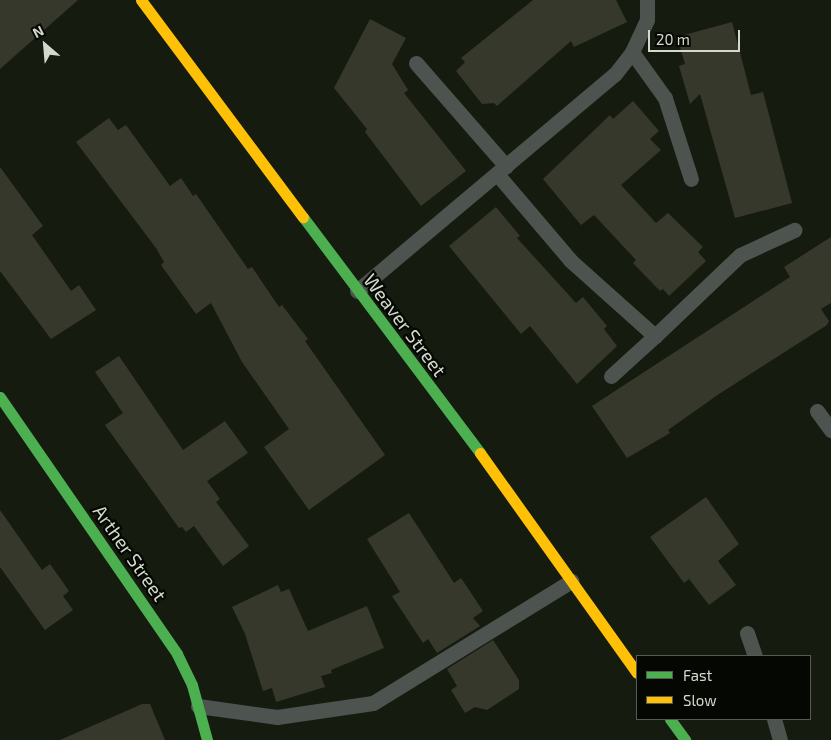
<!DOCTYPE html>
<html>
<head>
<meta charset="utf-8">
<style>
	body { margin:0 }
	#map { position:relative; width:831px; height:740px; overflow:hidden; background:#161b10; font-family:"Exo 2",sans-serif }
	div>[style] { position:absolute }
	.building>* { inset:0; background:#36382c }
	.lane>* { height:15px; margin:-7.5px; padding:0 7.5px; transform-origin:7.5px; border-radius:7.5px; background:#4d534e }
	.fast>* { height:11px; margin:-5.5px; padding:0 5.5px; transform-origin:5.5px; border-radius:5.5px; background:#4caf50 }
	.slow>* { height:11px; margin:-5.5px; padding:0 5.5px; transform-origin:5.5px; border-radius:5.5px; background:#ffc107 }
	span { translate:-50% -50%; white-space:nowrap; text-align:center; line-height:1.15; -webkit-text-stroke:4.5px #050802; paint-order:stroke }
	.street-label { font-size:19px; color:#d3dacd }
	.legend { position:absolute; left:636px; top:655px; width:175px; height:65px; box-sizing:border-box; background:#050802; border:1px solid #575c53; margin:0; padding:6px 9px; list-style:none; font-size:15px; color:#d3dacd }
	.legend li { display:flex; align-items:center; gap:10px; height:25px }
	.legend b { width:25px; border:1px solid #575c53 }
	.north { position:absolute; left:20px; top:20px; width:50px; height:50px; -webkit-text-stroke:4px #050802; paint-order:stroke; rotate:333deg; font-size:14px; font-weight:700; line-height:20px; text-align:center; color:#d3dacd }
	.north::after { content:''; display:block; margin:auto; width:18px; height:22px; background:#d3dacd; clip-path:polygon(50% 0,100% 100%,50% 72%,0 100%) }
	.scale { position:absolute; left:648px; top:30px; width:92px; height:22px; box-sizing:border-box; border:2px solid #d3dacd; border-top:0; padding-left:6px; font-size:15px; line-height:18px; white-space:nowrap; color:#d3dacd; -webkit-text-stroke:4px #050802; paint-order:stroke }
</style>
</head>
<body>
<div id="map">
	<div class="building">
		<i style="clip-path:polygon(0 0,78px 0,0 69px)"></i>
		<i style="clip-path:polygon(533px 0,616px 0,627px 22px,574px 47px,571px 41px,497px 106px,494px 103px,482px 104px,456px 71px,465px 62px,461px 58px)"></i>
		<i style="clip-path:polygon(370px 19px,406px 38px,392px 64px,408px 90px,404px 93px,466px 171px,421px 206px,365px 132px,367px 129px,334px 88px)"></i>
		<i style="clip-path:polygon(732px 22px,751px 95px,763px 92px,792px 203px,735px 218px,700px 94px,690px 104px,679px 66px,685px 64px,677px 37px)"></i>
		<i style="clip-path:polygon(633px 101px,659px 131px,650px 139px,661px 150px,621px 185px,656px 223px,668px 213px,703px 247px,698px 252px,706px 261px,669px 296px,663px 289px,660px 291px,633px 263px,636px 260px,594px 215px,581px 225px,543px 179px,610px 115px,613px 119px)"></i>
		<i style="clip-path:polygon(109px 118px,118px 130px,126px 125px,170px 186px,181px 178px,193px 196px,196px 194px,248px 269px,252px 267px,279px 307px,282px 305px,308px 339px,305px 341px,385px 455px,309px 510px,264px 447px,289px 429px,242px 362px,211px 303px,196px 314px,161px 265px,164px 262px,156px 248px,76px 142px)"></i>
		<i style="clip-path:polygon(0 167px,43px 226px,32px 235px,71px 291px,79px 285px,96px 310px,51px 339px,0 271px)"></i>
		<i style="clip-path:polygon(496px 207px,520px 236px,517px 238px,576px 303px,583px 297px,607px 326px,604px 329px,617px 346px,577px 384px,530px 326px,521px 334px,449px 246px)"></i>
		<i style="clip-path:polygon(831px 237px,831px 303px,821px 309px,829px 321px,827px 325px,719px 394px,668px 430px,670px 433px,627px 458px,592px 406px,790px 277px,784px 267px)"></i>
		<i style="clip-path:polygon(119px 356px,183px 450px,225px 421px,248px 453px,207px 481px,220px 499px,216px 502px,249px 546px,223px 566px,194px 526px,186px 532px,182px 527px,179px 528px,105px 425px,123px 413px,95px 372px)"></i>
		<i style="clip-path:polygon(706px 497px,739px 544px,718px 561px,736px 585px,709px 605px,689px 579px,684px 583px,650px 537px)"></i>
		<i style="clip-path:polygon(0 510px,42px 570px,50px 564px,69px 591px,63px 596px,73px 610px,45px 630px,0 567px)"></i>
		<i style="clip-path:polygon(409px 513px,454px 583px,461px 578px,483px 611px,473px 618px,480px 626px,437px 653px,428px 639px,423px 643px,392px 596px,400px 592px,367px 539px)"></i>
		<i style="clip-path:polygon(278px 585px,281px 592px,289px 589px,308px 631px,367px 606px,384px 648px,331px 670px,332px 673px,321px 676px,325px 687px,276px 702px,272px 688px,263px 691px,245px 634px,232px 607px)"></i>
		<i style="clip-path:polygon(493px 640px,519px 680px,519px 689px,487px 710px,475px 707px,465px 713px,451px 690px,457px 686px,447px 669px)"></i>
		<i style="clip-path:polygon(142px 704px,150px 704px,165px 740px,60px 740px)"></i>
	</div>
	<div class="lane">
		<i style="left:632px;top:52px;width:57px;rotate:54.3deg"></i>
		<i style="left:665px;top:98px;width:85px;rotate:72.2deg"></i>
		<i style="left:416px;top:63px;width:137px;rotate:48.9deg"></i>
		<i style="left:497px;top:174px;width:114px;rotate:49.6deg"></i>
		<i style="left:571px;top:261px;width:113px;rotate:41.8deg"></i>
		<i style="left:655px;top:336px;width:117px;rotate:-43.6deg"></i>
		<i style="left:740px;top:255px;width:60px;rotate:-24.8deg"></i>
		<i style="left:357px;top:291px;width:337px;rotate:-40.1deg"></i>
		<i style="left:615px;top:74px;width:28px;rotate:-52deg"></i>
		<i style="left:632px;top:52px;width:35px;rotate:-65deg"></i>
		<i style="left:647px;top:20px;width:20px;rotate:-90deg"></i>
		<i style="left:611px;top:376px;width:59px;rotate:-42.3deg"></i>
		<i style="left:817px;top:411px;width:24px;rotate:54deg"></i>
		<i style="left:747px;top:633px;width:24px;rotate:71deg"></i>
		<i style="left:198px;top:706px;width:80px;rotate:7.9deg"></i>
		<i style="left:277px;top:717px;width:97px;rotate:-8.3deg"></i>
		<i style="left:373px;top:703px;width:233px;rotate:-31.6deg"></i>
		<i style="left:774px;top:719px;width:22px;rotate:74deg"></i>
	</div>
	<div class="fast">
		<i style="left:303px;top:217px;width:295px;rotate:53.1deg"></i>
		<i style="left:0;top:397px;width:312px;rotate:55.4deg"></i>
		<i style="left:177px;top:654px;width:34px;rotate:64deg"></i>
		<i style="left:192px;top:685px;width:57px;rotate:74.7deg"></i>
		<i style="left:670px;top:719px;width:26px;rotate:54deg"></i>
	</div>
	<div class="slow">
		<i style="left:141px;top:0;width:271px;rotate:53.3deg"></i>
		<i style="left:480px;top:453px;width:270px;rotate:54.5deg"></i>
	</div>
	<div class="street-label">
		<span style="left:405px;top:325px;rotate:53deg">Weaver Street</span>
		<span style="left:130px;top:553px;rotate:55deg">Arther Street</span>
	</div>
	<ul class="legend">
	<li><b style="height:6px;background:#4caf50"></b>Fast</li>
	<li><b style="height:6px;background:#ffc107"></b>Slow</li>
	</ul>
	<div class="north">N</div>
	<div class="scale">20 m</div>
</div>
</body>
</html>
